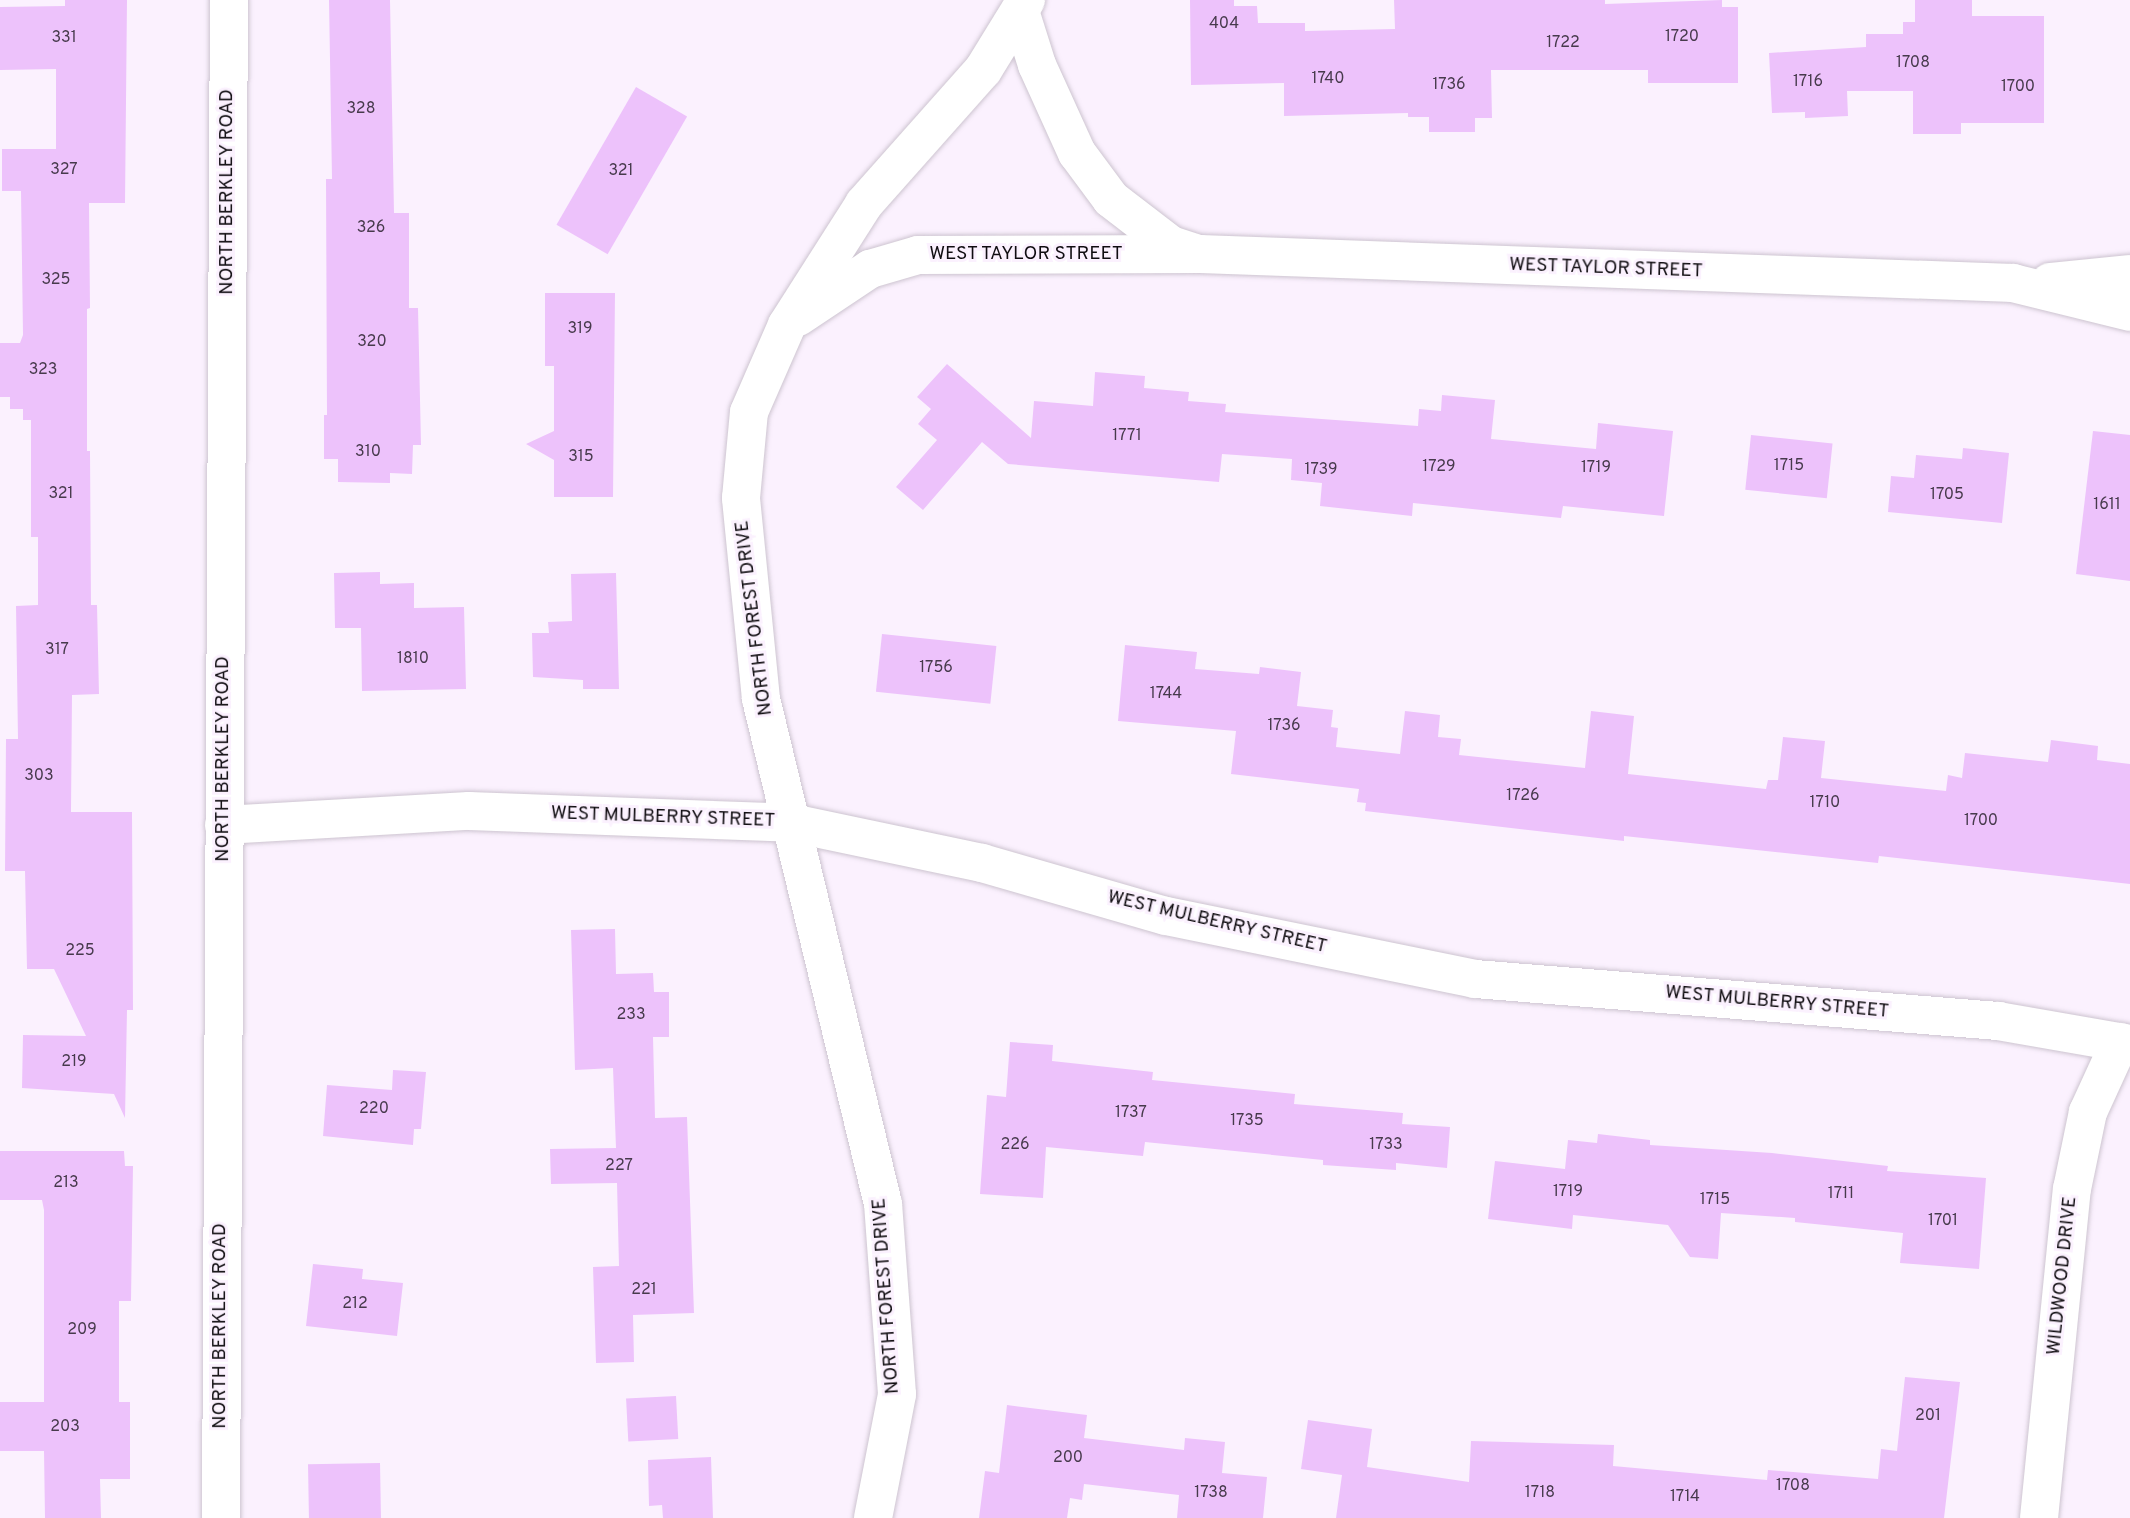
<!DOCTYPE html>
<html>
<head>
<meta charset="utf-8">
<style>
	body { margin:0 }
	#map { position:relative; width:2130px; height:1518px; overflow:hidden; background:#fbf1fe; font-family:Overpass,sans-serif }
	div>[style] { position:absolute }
	.building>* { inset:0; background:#edc2fb; transform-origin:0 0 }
	.roads { filter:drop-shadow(0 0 2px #cdc4d0) drop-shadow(0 0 2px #cdc4d0) }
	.street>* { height:38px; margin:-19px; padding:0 19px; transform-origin:19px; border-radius:19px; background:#fff }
	.secondary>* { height:38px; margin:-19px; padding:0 19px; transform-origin:19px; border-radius:19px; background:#fff }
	span { translate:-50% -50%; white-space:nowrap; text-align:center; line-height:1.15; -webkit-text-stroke:6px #fbf1fe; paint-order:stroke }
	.number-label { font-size:16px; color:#473a4c }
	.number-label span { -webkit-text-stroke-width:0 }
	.street-label { font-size:19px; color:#100d11 }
</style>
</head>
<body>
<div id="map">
	<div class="building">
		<i style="clip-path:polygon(65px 0,127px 0,125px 203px,89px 203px,90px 308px,87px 309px,87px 451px,90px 451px,91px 605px,97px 605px,99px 694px,72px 695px,71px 812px,132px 812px,133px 1010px,127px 1010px,125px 1118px,114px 1094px,22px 1088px,23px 1035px,86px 1036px,54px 969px,27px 969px,25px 871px,5px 871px,6px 739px,18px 739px,16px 606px,38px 605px,38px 537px,31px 537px,31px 420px,23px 420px,23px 409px,10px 409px,10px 397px,0 397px,0 343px,20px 343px,23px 335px,21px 191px,2px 191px,2px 149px,56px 149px,56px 69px,0 70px,0 7px,65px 6px)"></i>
		<i style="clip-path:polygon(329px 0,390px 0,394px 213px,409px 213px,409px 308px,418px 308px,421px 445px,413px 445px,412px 474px,390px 473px,390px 483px,338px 482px,338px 459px,324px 459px,324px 415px,327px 415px,326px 179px,332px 179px)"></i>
		<i style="clip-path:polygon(1190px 0,1234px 0,1234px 6px,1257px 6px,1258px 23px,1305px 23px,1305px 31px,1395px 29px,1394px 0,1605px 0,1605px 4px,1722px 0,1722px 7px,1738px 7px,1738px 83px,1648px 83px,1648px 70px,1491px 70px,1492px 118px,1475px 118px,1475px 132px,1429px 132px,1429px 117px,1408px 117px,1408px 113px,1284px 116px,1284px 83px,1191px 85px)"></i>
		<i style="clip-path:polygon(1915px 0,1972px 0,1972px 16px,2044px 16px,2044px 123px,1961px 123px,1961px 134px,1913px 134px,1913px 91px,1847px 91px,1848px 116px,1805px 118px,1805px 112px,1772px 113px,1769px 53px,1866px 47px,1866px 34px,1903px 34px,1903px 22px,1915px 22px)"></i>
		<i style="left:636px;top:87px;width:59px;height:159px;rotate:30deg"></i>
		<i style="clip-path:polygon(545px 293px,615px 293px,613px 497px,554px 497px,554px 460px,526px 444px,554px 431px,554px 366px,545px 366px)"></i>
		<i style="clip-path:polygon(947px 364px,1031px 438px,1034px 401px,1093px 406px,1095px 372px,1145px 376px,1144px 388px,1189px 392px,1188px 401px,1226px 404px,1225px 412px,1418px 426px,1419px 409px,1441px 411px,1442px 395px,1495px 400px,1491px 439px,1596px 449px,1598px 423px,1673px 431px,1664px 516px,1563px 506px,1561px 518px,1413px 503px,1412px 516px,1320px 506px,1322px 483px,1291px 480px,1292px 459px,1222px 454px,1219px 482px,1008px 464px,982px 442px,923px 510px,896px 487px,937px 440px,918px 424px,931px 409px,917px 397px)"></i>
		<i style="clip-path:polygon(2093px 431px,2130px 435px,2130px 581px,2076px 574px)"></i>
		<i style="left:1751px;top:435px;width:82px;height:55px;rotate:6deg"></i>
		<i style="clip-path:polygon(1963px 448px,2009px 453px,2002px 523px,1888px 512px,1891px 476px,1914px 478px,1916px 455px,1962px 459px)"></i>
		<i style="clip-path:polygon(380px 572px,380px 584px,414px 583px,414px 608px,464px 607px,466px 689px,362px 691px,361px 628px,335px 628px,334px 573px)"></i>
		<i style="clip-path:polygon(616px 573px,619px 689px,583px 689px,583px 680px,533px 677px,532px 633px,549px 633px,548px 622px,572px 621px,571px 574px)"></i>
		<i style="left:882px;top:634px;width:115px;height:58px;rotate:6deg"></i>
		<i style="clip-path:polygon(1125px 645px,1197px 652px,1195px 669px,1259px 674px,1260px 667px,1301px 672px,1297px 706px,1333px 710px,1331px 727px,1338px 728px,1336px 747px,1400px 754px,1405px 711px,1440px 715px,1438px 737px,1461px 739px,1459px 755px,1585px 768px,1591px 711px,1634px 716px,1628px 774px,1766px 789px,1768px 780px,1778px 780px,1783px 737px,1825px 741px,1821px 778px,1946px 791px,1948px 775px,1962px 778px,1965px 753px,2048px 762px,2051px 740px,2098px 746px,2097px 760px,2130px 764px,2130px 884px,1879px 856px,1878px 863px,1624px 836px,1624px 841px,1365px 811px,1366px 803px,1357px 802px,1359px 789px,1231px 774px,1236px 731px,1118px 721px)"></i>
		<i style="clip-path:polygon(615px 929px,616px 974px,653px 973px,654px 992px,669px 992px,669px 1037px,653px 1037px,655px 1118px,687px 1117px,694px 1313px,633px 1315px,634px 1362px,596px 1363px,593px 1267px,619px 1266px,617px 1183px,551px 1184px,550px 1149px,616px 1148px,613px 1068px,575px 1070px,571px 930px)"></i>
		<i style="clip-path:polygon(1010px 1042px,1053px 1045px,1052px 1061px,1153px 1072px,1152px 1080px,1295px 1094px,1294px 1104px,1403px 1113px,1402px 1124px,1450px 1127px,1447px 1168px,1396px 1163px,1396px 1170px,1323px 1165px,1323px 1160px,1145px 1142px,1143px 1156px,1046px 1147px,1043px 1198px,980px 1194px,987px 1095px,1006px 1097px)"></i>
		<i style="clip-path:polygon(393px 1070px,426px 1072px,421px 1129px,414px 1129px,413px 1145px,323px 1136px,327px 1085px,392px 1090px)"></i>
		<i style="clip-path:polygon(1598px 1134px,1650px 1140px,1650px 1145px,1772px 1153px,1888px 1166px,1887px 1171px,1986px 1178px,1979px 1269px,1900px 1263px,1903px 1233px,1795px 1222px,1795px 1218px,1721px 1213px,1718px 1259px,1690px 1257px,1668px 1225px,1573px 1215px,1572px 1229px,1488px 1219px,1495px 1161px,1565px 1169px,1568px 1140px,1597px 1143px)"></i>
		<i style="clip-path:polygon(0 1151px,124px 1151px,125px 1166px,133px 1166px,131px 1301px,119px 1301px,119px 1402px,130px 1402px,130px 1479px,100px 1479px,101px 1518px,45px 1518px,44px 1451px,0 1451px,0 1402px,44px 1402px,44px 1210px,42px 1200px,0 1200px)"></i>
		<i style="clip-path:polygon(313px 1264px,363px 1269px,362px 1279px,403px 1283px,397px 1336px,306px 1326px)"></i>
		<i style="clip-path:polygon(1905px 1377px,1960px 1382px,1944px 1518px,1336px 1518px,1342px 1475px,1301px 1469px,1308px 1420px,1372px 1429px,1367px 1467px,1469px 1482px,1471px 1441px,1614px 1445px,1613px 1466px,1767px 1480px,1768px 1470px,1878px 1479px,1881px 1449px,1897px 1451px)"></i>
		<i style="left:676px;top:1396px;width:43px;height:50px;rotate:87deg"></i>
		<i style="clip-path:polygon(1007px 1405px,1087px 1415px,1084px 1438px,1184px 1450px,1185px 1438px,1225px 1442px,1222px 1473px,1267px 1477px,1263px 1518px,1177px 1518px,1179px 1495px,1084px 1484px,1082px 1500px,1070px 1498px,1067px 1518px,979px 1518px,985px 1471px,999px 1473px)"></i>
		<i style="clip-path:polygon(711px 1457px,713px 1518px,663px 1518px,662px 1505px,649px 1506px,648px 1460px)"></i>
		<i style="left:380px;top:1463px;width:55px;height:72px;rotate:89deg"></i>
	</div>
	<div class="roads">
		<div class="street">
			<i style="left:1020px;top:11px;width:57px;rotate:72.5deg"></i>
			<i style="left:1037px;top:65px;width:97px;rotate:65.6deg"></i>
			<i style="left:1077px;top:153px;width:57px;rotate:53.5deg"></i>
			<i style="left:1111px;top:199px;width:76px;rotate:37.5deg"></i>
			<i style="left:1171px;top:245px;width:25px;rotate:18deg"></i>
			<i style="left:2050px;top:282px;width:80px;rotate:-5.7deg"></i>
			<i style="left:798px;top:317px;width:87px;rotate:-33.7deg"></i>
			<i style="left:870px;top:269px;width:50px;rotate:-16.3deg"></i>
			<i style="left:918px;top:255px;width:282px;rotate:-0.2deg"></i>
			<i style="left:1200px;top:254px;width:814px;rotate:2.04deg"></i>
			<i style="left:2013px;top:283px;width:121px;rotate:13.9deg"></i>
			<i style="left:224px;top:825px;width:245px;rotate:-3.3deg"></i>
			<i style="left:469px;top:811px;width:323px;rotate:2.1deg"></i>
			<i style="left:792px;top:823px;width:194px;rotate:11.9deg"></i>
			<i style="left:982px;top:863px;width:191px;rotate:16.1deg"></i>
			<i style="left:1166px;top:916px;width:315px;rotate:11.5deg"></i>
			<i style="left:1475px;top:979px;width:525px;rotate:4.59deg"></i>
			<i style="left:1998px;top:1021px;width:134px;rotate:9.9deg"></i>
			<i style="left:873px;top:1518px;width:126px;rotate:-79deg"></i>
			<i style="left:897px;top:1394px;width:191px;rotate:-94.2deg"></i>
			<i style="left:883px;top:1204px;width:520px;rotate:-103.58deg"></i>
			<i style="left:761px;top:699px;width:202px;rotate:-95.7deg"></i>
			<i style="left:741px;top:498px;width:86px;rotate:-84.7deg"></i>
			<i style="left:749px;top:412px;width:95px;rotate:-66.4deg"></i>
			<i style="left:787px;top:325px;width:143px;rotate:-57.5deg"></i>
			<i style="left:864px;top:204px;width:179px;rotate:-48.4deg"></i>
			<i style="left:983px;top:70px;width:82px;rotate:-58.4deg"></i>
			<i style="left:2039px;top:1518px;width:331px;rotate:-84.3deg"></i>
			<i style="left:2072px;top:1189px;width:79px;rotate:-78.3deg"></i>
			<i style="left:2088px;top:1112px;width:77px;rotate:-65.4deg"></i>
		</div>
		<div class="secondary">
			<i style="left:221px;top:1518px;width:1518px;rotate:-89.7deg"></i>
		</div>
	</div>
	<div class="number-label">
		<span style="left:1224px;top:24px">404</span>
		<span style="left:1682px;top:37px">1720</span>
		<span style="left:64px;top:38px">331</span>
		<span style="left:1563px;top:43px">1722</span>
		<span style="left:1913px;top:63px">1708</span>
		<span style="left:1328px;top:79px">1740</span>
		<span style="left:1808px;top:82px">1716</span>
		<span style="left:1449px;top:85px">1736</span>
		<span style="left:2018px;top:87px">1700</span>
		<span style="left:361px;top:109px">328</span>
		<span style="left:64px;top:170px">327</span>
		<span style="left:621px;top:171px">321</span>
		<span style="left:371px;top:228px">326</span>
		<span style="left:56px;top:280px">325</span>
		<span style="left:580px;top:329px">319</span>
		<span style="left:372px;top:342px">320</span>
		<span style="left:43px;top:370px">323</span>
		<span style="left:1127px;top:436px">1771</span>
		<span style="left:368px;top:452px">310</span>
		<span style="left:581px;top:457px">315</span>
		<span style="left:1789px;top:466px">1715</span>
		<span style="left:1439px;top:467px">1729</span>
		<span style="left:1596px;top:468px">1719</span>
		<span style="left:1321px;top:470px">1739</span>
		<span style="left:61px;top:494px">321</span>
		<span style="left:1947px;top:495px">1705</span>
		<span style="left:2107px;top:505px">1611</span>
		<span style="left:57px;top:650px">317</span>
		<span style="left:413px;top:659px">1810</span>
		<span style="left:936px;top:668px">1756</span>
		<span style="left:1166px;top:694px">1744</span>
		<span style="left:1284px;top:726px">1736</span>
		<span style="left:39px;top:776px">303</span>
		<span style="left:1523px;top:796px">1726</span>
		<span style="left:1825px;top:803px">1710</span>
		<span style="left:1981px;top:821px">1700</span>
		<span style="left:80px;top:951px">225</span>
		<span style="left:631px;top:1015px">233</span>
		<span style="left:74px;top:1062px">219</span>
		<span style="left:374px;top:1109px">220</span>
		<span style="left:1131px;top:1113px">1737</span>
		<span style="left:1247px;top:1121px">1735</span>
		<span style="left:1015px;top:1145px">226</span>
		<span style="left:1386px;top:1145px">1733</span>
		<span style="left:619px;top:1166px">227</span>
		<span style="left:66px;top:1183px">213</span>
		<span style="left:1568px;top:1192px">1719</span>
		<span style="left:1841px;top:1194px">1711</span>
		<span style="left:1715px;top:1200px">1715</span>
		<span style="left:1943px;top:1221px">1701</span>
		<span style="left:644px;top:1290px">221</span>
		<span style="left:355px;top:1304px">212</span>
		<span style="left:82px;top:1330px">209</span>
		<span style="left:1928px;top:1416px">201</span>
		<span style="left:65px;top:1427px">203</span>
		<span style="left:1068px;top:1458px">200</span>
		<span style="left:1793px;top:1486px">1708</span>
		<span style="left:1211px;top:1493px">1738</span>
		<span style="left:1540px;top:1493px">1718</span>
		<span style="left:1685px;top:1497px">1714</span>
	</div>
	<div class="street-label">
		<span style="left:228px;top:192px;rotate:-90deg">NORTH BERKLEY ROAD</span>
		<span style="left:1026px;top:255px">WEST TAYLOR STREET</span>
		<span style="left:1606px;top:269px;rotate:2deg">WEST TAYLOR STREET</span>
		<span style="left:755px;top:618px;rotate:-97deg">NORTH FOREST DRIVE</span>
		<span style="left:224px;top:759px;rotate:-90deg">NORTH BERKLEY ROAD</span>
		<span style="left:663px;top:818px;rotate:2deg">WEST MULBERRY STREET</span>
		<span style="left:1217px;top:923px;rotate:13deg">WEST MULBERRY STREET</span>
		<span style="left:1777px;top:1003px;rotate:5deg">WEST MULBERRY STREET</span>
		<span style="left:2063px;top:1276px;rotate:-84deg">WILDWOOD DRIVE</span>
		<span style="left:887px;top:1296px;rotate:-94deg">NORTH FOREST DRIVE</span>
		<span style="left:221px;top:1326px;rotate:-90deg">NORTH BERKLEY ROAD</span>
	</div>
</div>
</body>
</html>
